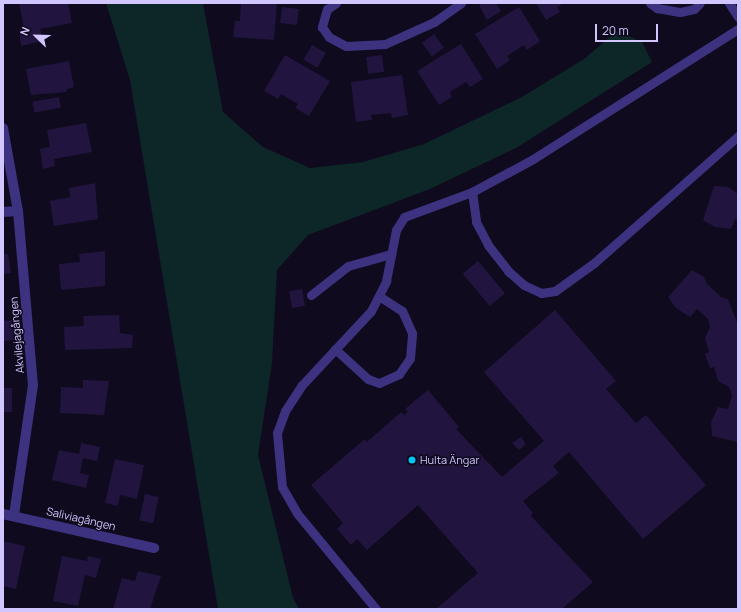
<!DOCTYPE html>
<html>
<head>
<meta charset="utf-8">
<style>
	body { margin:0 }
	#map { position:relative; width:741px; height:612px; overflow:hidden; background:#0f0a1d; font-family:Manrope,sans-serif }
	div>[style] { position:absolute }
	.green>* { inset:0; background:#0d2627 }
	.building>* { inset:0; background:#21153f; transform-origin:0 0 }
	.service>* { height:9px; margin:-4.5px; padding:0 4.5px; transform-origin:4.5px; border-radius:4.5px; background:#3c327f }
	.minor>* { height:10px; margin:-5px; padding:0 5px; transform-origin:5px; border-radius:5px; background:#3c327f }
	.dots>* { width:11px; height:11px; translate:-50% -50%; box-sizing:border-box; border:2px solid #0f0a1d; border-radius:50% }
	span { translate:-50% -50%; white-space:nowrap; text-align:center; line-height:1.15; -webkit-text-stroke:3px #0f0a1d; paint-order:stroke }
	.street-label { font-size:11px; color:#d2c6ff }
	.poi-label { font-size:11px; color:#d2c6ff }
	.left { translate:0 -50%; text-align:left }
	.frame { position:absolute; inset:0; border:4px solid #d2c6ff; pointer-events:none }
	.north { position:absolute; left:16px; top:16px; width:40px; height:40px; -webkit-text-stroke:3px #0f0a1d; paint-order:stroke; rotate:293deg; font-size:11px; font-weight:700; line-height:16px; text-align:center; color:#d2c6ff }
	.north::after { content:''; display:block; margin:auto; width:14px; height:18px; background:#d2c6ff; clip-path:polygon(50% 0,100% 100%,50% 72%,0 100%) }
	.scale { position:absolute; left:595px; top:24px; width:63px; height:18px; box-sizing:border-box; border:2px solid #d2c6ff; border-top:0; padding-left:5px; font-size:12px; line-height:14px; white-space:nowrap; color:#d2c6ff; -webkit-text-stroke:3px #0f0a1d; paint-order:stroke }
</style>
</head>
<body>
<div id="map">
	<div class="green">
		<i style="clip-path:polygon(106px 3px,203px 3px,223px 112px,263px 147px,310px 168px,363px 162px,424px 144px,522px 97px,584px 59px,617px 31px,642px 42px,652px 62px,516px 148px,430px 189px,308px 235px,277px 270px,272px 363px,258px 455px,293px 598px,299px 609px,218px 609px,130px 80px)"></i>
	</div>
	<div class="building">
		<i style="clip-path:polygon(19px 3px,68px 3px,72px 23px,40px 29px,43px 41px,21px 46px,19px 30px,24px 29px)"></i>
		<i style="clip-path:polygon(241px 3px,277px 3px,274px 40px,233px 37px,235px 21px,240px 21px)"></i>
		<i style="clip-path:polygon(482px 3px,496px 3px,501px 11px,487px 20px,479px 5px)"></i>
		<i style="clip-path:polygon(536px 3px,564px 3px,557px 7px,560px 12px,546px 20px)"></i>
		<i style="left:282px;top:7px;width:17px;height:16px;rotate:7deg"></i>
		<i style="clip-path:polygon(519px 7px,540px 41px,527px 50px,524px 45px,507px 56px,510px 60px,497px 69px,475px 34px)"></i>
		<i style="left:434px;top:34px;width:17px;height:15px;rotate:54deg"></i>
		<i style="clip-path:polygon(461px 44px,483px 79px,470px 87px,466px 82px,450px 92px,452px 97px,439px 105px,417px 71px)"></i>
		<i style="left:312px;top:45px;width:16px;height:17px;rotate:30deg"></i>
		<i style="clip-path:polygon(285px 55px,330px 81px,309px 116px,295px 108px,298px 104px,281px 94px,278px 99px,264px 91px)"></i>
		<i style="left:382px;top:55px;width:17px;height:16px;rotate:83deg"></i>
		<i style="clip-path:polygon(69px 61px,74px 87px,67px 89px,67px 92px,31px 95px,26px 69px)"></i>
		<i style="clip-path:polygon(402px 75px,408px 115px,392px 118px,391px 113px,371px 115px,372px 120px,356px 122px,351px 82px)"></i>
		<i style="left:59px;top:97px;width:11px;height:27px;rotate:80deg"></i>
		<i style="clip-path:polygon(86px 123px,92px 152px,54px 159px,55px 166px,43px 169px,40px 149px,50px 147px,47px 130px)"></i>
		<i style="clip-path:polygon(95px 183px,98px 219px,54px 226px,50px 201px,70px 197px,69px 188px)"></i>
		<i style="clip-path:polygon(714px 186px,728px 187px,738px 194px,738px 221px,735px 219px,731px 229px,715px 227px,703px 220px)"></i>
		<i style="clip-path:polygon(105px 251px,105px 286px,61px 290px,59px 264px,80px 262px,79px 254px)"></i>
		<i style="clip-path:polygon(3px 254px,8px 254px,11px 273px,3px 274px)"></i>
		<i style="left:478px;top:261px;width:42px;height:20px;rotate:50deg"></i>
		<i style="clip-path:polygon(692px 270px,704px 277px,707px 284px,721px 297px,728px 299px,738px 325px,738px 442px,712px 436px,711px 422px,718px 407px,728px 409px,732px 395px,729px 387px,718px 381px,714px 367px,710px 368px,705px 354px,709px 352px,705px 338px,710px 327px,708px 319px,697px 309px,690px 317px,676px 308px,668px 297px)"></i>
		<i style="left:302px;top:289px;width:17px;height:13px;rotate:80deg"></i>
		<i style="clip-path:polygon(555px 310px,616px 381px,606px 389px,636px 423px,646px 415px,706px 485px,643px 539px,569px 452px,553px 466px,559px 473px,523px 501px,533px 513px,531px 516px,593px 582px,562px 609px,436px 609px,478px 573px,418px 505px,367px 550px,357px 539px,351px 545px,337px 529px,343px 523px,311px 485px,365px 439px,367px 442px,401px 412px,404px 415px,408px 412px,405px 409px,428px 390px,459px 427px,456px 429px,502px 477px,544px 441px,484px 372px)"></i>
		<i style="clip-path:polygon(119px 315px,120px 333px,133px 335px,132px 348px,65px 350px,64px 327px,84px 326px,83px 316px)"></i>
		<i style="clip-path:polygon(12px 320px,14px 340px,3px 341px,3px 321px)"></i>
		<i style="clip-path:polygon(83px 380px,109px 381px,104px 415px,60px 413px,61px 387px,83px 388px)"></i>
		<i style="left:3px;top:388px;width:9px;height:24px"></i>
		<i style="clip-path:polygon(521px 437px,526px 444px,519px 450px,512px 443px)"></i>
		<i style="clip-path:polygon(81px 443px,100px 447px,97px 461px,83px 458px,80px 473px,89px 475px,86px 488px,52px 480px,59px 450px,79px 454px)"></i>
		<i style="clip-path:polygon(115px 459px,144px 465px,137px 499px,120px 495px,118px 506px,105px 503px)"></i>
		<i style="left:145px;top:494px;width:14px;height:27px;rotate:12deg"></i>
		<i style="clip-path:polygon(3px 541px,25px 546px,16px 589px,3px 586px)"></i>
		<i style="clip-path:polygon(62px 556px,87px 561px,88px 556px,101px 559px,96px 578px,85px 575px,78px 606px,53px 601px)"></i>
		<i style="clip-path:polygon(138px 571px,161px 576px,150px 609px,113px 609px,122px 578px,135px 581px)"></i>
	</div>
	<div class="service">
		<i style="left:336px;top:3px;width:11px;rotate:146deg"></i>
		<i style="left:327px;top:9px;width:19px;rotate:106deg"></i>
		<i style="left:322px;top:27px;width:12px;rotate:55deg"></i>
		<i style="left:329px;top:37px;width:19px;rotate:28deg"></i>
		<i style="left:346px;top:46px;width:39px;rotate:-3deg"></i>
		<i style="left:385px;top:44px;width:54px;rotate:-24.2deg"></i>
		<i style="left:434px;top:22px;width:33px;rotate:-35deg"></i>
		<i style="left:650px;top:3px;width:9px;rotate:36deg"></i>
		<i style="left:657px;top:8px;width:23px;rotate:10deg"></i>
		<i style="left:680px;top:12px;width:14px;rotate:-12deg"></i>
		<i style="left:694px;top:9px;width:8px;rotate:-45deg"></i>
		<i style="left:729px;top:3px;width:17px;rotate:57deg"></i>
		<i style="left:472px;top:192px;width:30px;rotate:82deg"></i>
		<i style="left:476px;top:222px;width:26px;rotate:62deg"></i>
		<i style="left:488px;top:245px;width:33px;rotate:52deg"></i>
		<i style="left:508px;top:271px;width:21px;rotate:41deg"></i>
		<i style="left:524px;top:285px;width:19px;rotate:25deg"></i>
		<i style="left:541px;top:293px;width:14px;rotate:-8deg"></i>
		<i style="left:555px;top:291px;width:48px;rotate:-35.7deg"></i>
		<i style="left:594px;top:263px;width:192px;rotate:-41.4deg"></i>
		<i style="left:311px;top:295px;width:47px;rotate:-38.1deg"></i>
		<i style="left:348px;top:266px;width:45px;rotate:-15.6deg"></i>
		<i style="left:335px;top:349px;width:45px;rotate:42.3deg"></i>
		<i style="left:368px;top:379px;width:12px;rotate:20deg"></i>
		<i style="left:379px;top:383px;width:22px;rotate:-24deg"></i>
		<i style="left:399px;top:374px;width:19px;rotate:-55deg"></i>
		<i style="left:410px;top:358px;width:25px;rotate:-85deg"></i>
		<i style="left:412px;top:333px;width:24px;rotate:-114deg"></i>
		<i style="left:402px;top:311px;width:27px;rotate:-147deg"></i>
		<i style="left:376px;top:609px;width:124px;rotate:-129.5deg"></i>
		<i style="left:297px;top:513px;width:30px;rotate:-120deg"></i>
		<i style="left:282px;top:487px;width:54px;rotate:-95.3deg"></i>
		<i style="left:277px;top:433px;width:23px;rotate:-70deg"></i>
		<i style="left:285px;top:411px;width:31px;rotate:-57deg"></i>
		<i style="left:302px;top:385px;width:101px;rotate:-47deg"></i>
		<i style="left:371px;top:311px;width:34px;rotate:-63deg"></i>
		<i style="left:386px;top:281px;width:52px;rotate:-78.9deg"></i>
		<i style="left:396px;top:230px;width:15px;rotate:-58deg"></i>
		<i style="left:404px;top:217px;width:72px;rotate:-20.2deg"></i>
		<i style="left:472px;top:192px;width:69px;rotate:-28.4deg"></i>
		<i style="left:533px;top:159px;width:243px;rotate:-32.4deg"></i>
	</div>
	<div class="minor">
		<i style="left:3px;top:128px;width:84px;rotate:79.8deg"></i>
		<i style="left:18px;top:211px;width:175px;rotate:85.1deg"></i>
		<i style="left:33px;top:385px;width:132px;rotate:98.3deg"></i>
		<i style="left:3px;top:212px;width:15px;rotate:-4deg"></i>
		<i style="left:3px;top:514px;width:155px;rotate:12.7deg"></i>
	</div>
	<div class="dots">
		<i style="left:412px;top:460px;background:#00c5f1"></i>
	</div>
	<div class="street-label">
		<span style="left:17px;top:335px;rotate:-95deg">Akvilejagången</span>
		<span style="left:81px;top:519px;rotate:13deg">Saliviagången</span>
	</div>
	<div class="poi-label">
		<span class="left" style="left:420px;top:460px">Hulta Ängar</span>
	</div>
	<div class="frame"></div>
	<div class="north">N</div>
	<div class="scale">20 m</div>
</div>
</body>
</html>
